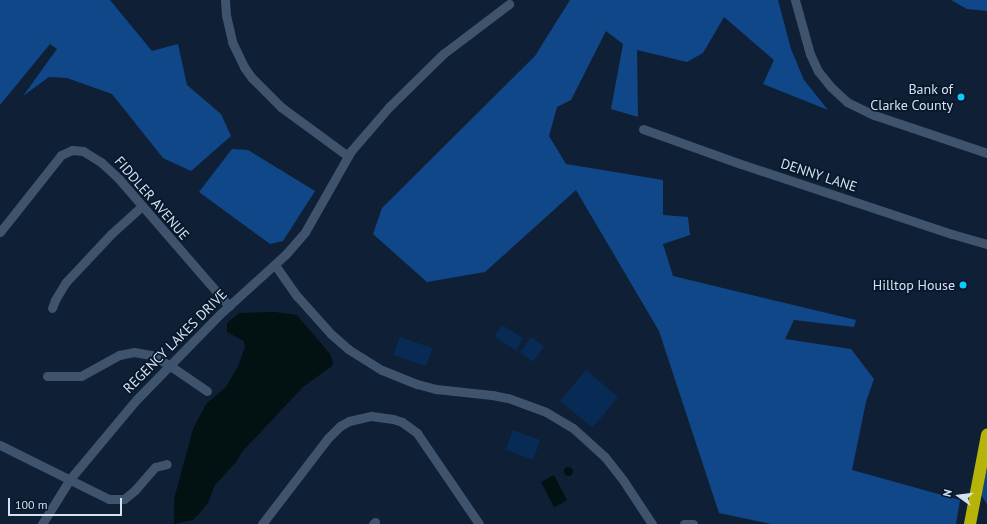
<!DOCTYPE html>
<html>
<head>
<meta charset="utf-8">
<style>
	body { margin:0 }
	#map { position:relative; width:987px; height:524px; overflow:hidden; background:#0f2036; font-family:"PT Sans",sans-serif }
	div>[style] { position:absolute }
	.green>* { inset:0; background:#072b55; transform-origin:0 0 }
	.forest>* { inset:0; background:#104789 }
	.water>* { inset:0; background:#021213 }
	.round { border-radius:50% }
	.minor>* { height:9px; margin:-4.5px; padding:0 4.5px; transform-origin:4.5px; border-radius:4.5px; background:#40536c }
	.highway>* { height:12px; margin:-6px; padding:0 6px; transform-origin:6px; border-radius:6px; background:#b7b409 }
	.dots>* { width:11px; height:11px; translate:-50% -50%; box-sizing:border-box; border:2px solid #07172c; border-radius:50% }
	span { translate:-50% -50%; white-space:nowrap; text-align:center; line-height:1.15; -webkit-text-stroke:3.5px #07172c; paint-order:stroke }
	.poi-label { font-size:14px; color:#d6e1f0 }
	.right { translate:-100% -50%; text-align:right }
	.street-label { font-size:14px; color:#d6e1f0 }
	.north { position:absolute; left:939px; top:476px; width:40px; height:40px; -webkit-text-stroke:3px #07172c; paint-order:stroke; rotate:284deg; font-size:11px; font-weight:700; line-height:16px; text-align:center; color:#d6e1f0 }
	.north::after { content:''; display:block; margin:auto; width:14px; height:18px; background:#d6e1f0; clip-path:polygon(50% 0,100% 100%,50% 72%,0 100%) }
	.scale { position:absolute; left:8px; top:498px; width:114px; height:18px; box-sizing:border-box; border:2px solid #d6e1f0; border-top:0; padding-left:5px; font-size:12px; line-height:14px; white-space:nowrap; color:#d6e1f0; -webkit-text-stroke:3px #07172c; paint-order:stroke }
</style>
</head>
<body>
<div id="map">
	<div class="green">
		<i style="left:502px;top:325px;width:25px;height:14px;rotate:32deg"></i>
		<i style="left:400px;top:337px;width:34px;height:19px;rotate:19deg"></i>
		<i style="left:531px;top:337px;width:16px;height:19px;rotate:35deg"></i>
		<i style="left:586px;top:370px;width:42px;height:40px;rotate:40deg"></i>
		<i style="left:513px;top:430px;width:29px;height:21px;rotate:20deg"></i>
	</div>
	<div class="forest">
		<i style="clip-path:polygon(0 0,110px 0,152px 51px,178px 44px,187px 85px,221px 114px,231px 136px,191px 171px,163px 158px,112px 94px,67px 78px,49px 77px,23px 96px,57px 49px,50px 44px,0 105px)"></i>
		<i style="clip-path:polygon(570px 0,778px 0,791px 49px,804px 80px,828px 110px,763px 84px,774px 60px,724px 17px,703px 53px,687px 62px,637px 50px,638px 117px,611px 109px,623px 44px,606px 31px,571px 100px,557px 107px,549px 136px,566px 164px,663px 180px,663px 215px,688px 217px,690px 235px,663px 244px,673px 276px,856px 320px,854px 327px,794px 320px,785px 339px,851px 349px,874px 379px,866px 402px,852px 470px,960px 500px,956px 524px,771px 524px,719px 513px,659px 331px,576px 190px,485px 272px,427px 282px,373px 234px,382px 208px,535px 56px)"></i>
		<i style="clip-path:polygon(951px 0,987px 0,987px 11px,967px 9px)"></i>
		<i style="clip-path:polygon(232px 149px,248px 150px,315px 191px,283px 241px,270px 244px,199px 192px)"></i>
		<i style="clip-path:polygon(987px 467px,987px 504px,981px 495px)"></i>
	</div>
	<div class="water">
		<i style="clip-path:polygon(275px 312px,297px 315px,330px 354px,333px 362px,332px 366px,303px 387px,242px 452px,237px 461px,215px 485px,208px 503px,198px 515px,193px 520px,174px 524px,174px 499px,193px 429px,206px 404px,226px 387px,238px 366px,245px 347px,244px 341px,227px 332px,227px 323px,239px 313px)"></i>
		<i class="round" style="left:563.5px;top:466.5px;width:9px;height:9px"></i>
		<i style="clip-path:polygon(554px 475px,567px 500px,563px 503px,554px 507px,541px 482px)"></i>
	</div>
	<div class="minor">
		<i style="left:225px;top:0;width:15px;rotate:86deg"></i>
		<i style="left:226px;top:15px;width:28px;rotate:77deg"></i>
		<i style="left:232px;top:42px;width:28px;rotate:64deg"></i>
		<i style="left:244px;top:67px;width:14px;rotate:54deg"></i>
		<i style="left:252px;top:78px;width:41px;rotate:45deg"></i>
		<i style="left:281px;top:107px;width:83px;rotate:36.2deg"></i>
		<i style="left:795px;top:0;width:56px;rotate:74.5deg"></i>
		<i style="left:810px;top:54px;width:19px;rotate:65deg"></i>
		<i style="left:818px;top:71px;width:21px;rotate:51deg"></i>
		<i style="left:831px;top:87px;width:22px;rotate:43deg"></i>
		<i style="left:847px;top:102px;width:30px;rotate:26deg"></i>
		<i style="left:874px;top:115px;width:119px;rotate:18.6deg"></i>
		<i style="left:643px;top:129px;width:104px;rotate:19.7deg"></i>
		<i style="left:741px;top:164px;width:222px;rotate:18.4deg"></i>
		<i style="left:952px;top:234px;width:36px;rotate:16deg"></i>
		<i style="left:0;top:232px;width:98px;rotate:-51.6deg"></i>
		<i style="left:61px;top:155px;width:12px;rotate:-24deg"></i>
		<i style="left:72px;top:150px;width:11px;rotate:5deg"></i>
		<i style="left:83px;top:151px;width:22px;rotate:32deg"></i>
		<i style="left:102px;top:163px;width:23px;rotate:43deg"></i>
		<i style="left:119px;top:179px;width:168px;rotate:49.1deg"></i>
		<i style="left:275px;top:265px;width:38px;rotate:55deg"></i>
		<i style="left:297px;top:296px;width:51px;rotate:48.2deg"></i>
		<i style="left:331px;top:334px;width:23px;rotate:41deg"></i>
		<i style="left:348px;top:349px;width:40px;rotate:32deg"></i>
		<i style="left:382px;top:370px;width:38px;rotate:22deg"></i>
		<i style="left:417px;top:384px;width:20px;rotate:15deg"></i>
		<i style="left:436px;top:389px;width:56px;rotate:6.1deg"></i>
		<i style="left:492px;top:395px;width:16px;rotate:11deg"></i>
		<i style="left:508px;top:398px;width:40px;rotate:20.2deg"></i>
		<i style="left:546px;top:412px;width:31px;rotate:31deg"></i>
		<i style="left:573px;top:428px;width:43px;rotate:42.2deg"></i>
		<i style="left:605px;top:457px;width:29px;rotate:52deg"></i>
		<i style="left:623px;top:480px;width:53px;rotate:56.6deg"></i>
		<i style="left:52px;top:308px;width:9px;rotate:-69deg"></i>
		<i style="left:55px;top:300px;width:21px;rotate:-59deg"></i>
		<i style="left:66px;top:282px;width:66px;rotate:-46.8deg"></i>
		<i style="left:111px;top:234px;width:42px;rotate:-42.1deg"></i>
		<i style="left:47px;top:376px;width:34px"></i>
		<i style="left:81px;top:376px;width:43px;rotate:-28.9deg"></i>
		<i style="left:119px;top:355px;width:15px;rotate:-11deg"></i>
		<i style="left:134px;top:352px;width:17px;rotate:10deg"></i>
		<i style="left:151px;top:355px;width:21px;rotate:29deg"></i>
		<i style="left:169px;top:365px;width:46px;rotate:34.4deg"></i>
		<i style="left:0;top:445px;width:122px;rotate:26.4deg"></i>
		<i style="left:109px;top:499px;width:15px"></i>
		<i style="left:124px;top:499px;width:14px;rotate:-39deg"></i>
		<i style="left:135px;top:490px;width:30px;rotate:-49deg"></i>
		<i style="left:155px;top:467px;width:12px;rotate:-14deg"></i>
		<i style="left:42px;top:524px;width:53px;rotate:-58.1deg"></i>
		<i style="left:70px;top:479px;width:104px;rotate:-50.1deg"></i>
		<i style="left:137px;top:399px;width:119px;rotate:-45.7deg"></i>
		<i style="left:220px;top:314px;width:89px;rotate:-42.3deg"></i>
		<i style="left:286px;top:254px;width:29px;rotate:-49deg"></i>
		<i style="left:305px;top:232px;width:93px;rotate:-60.4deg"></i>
		<i style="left:351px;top:151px;width:58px;rotate:-49.2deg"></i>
		<i style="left:389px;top:107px;width:76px;rotate:-44.5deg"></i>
		<i style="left:443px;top:54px;width:83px;rotate:-37.1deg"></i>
		<i style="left:262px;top:524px;width:108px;rotate:-52.5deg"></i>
		<i style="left:328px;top:438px;width:17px;rotate:-45deg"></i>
		<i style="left:340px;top:426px;width:10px;rotate:-29deg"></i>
		<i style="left:349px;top:421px;width:23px;rotate:-13deg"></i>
		<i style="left:371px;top:416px;width:22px;rotate:8deg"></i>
		<i style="left:393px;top:419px;width:9px;rotate:18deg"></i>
		<i style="left:402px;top:422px;width:19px;rotate:36deg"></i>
		<i style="left:417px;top:433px;width:110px;rotate:55.7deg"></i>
		<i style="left:373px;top:524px;width:3px;rotate:-45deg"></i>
		<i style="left:684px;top:524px;width:9px"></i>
	</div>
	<div class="highway">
		<i style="left:970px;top:524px;width:91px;rotate:-79.2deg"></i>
	</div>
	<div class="dots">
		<i style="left:961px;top:97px;background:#0dcafa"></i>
		<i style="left:963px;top:285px;background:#0dcafa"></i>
	</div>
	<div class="poi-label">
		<span class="right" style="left:953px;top:97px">Bank of<br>Clarke County</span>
		<span class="right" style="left:955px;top:285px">Hilltop House</span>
	</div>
	<div class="street-label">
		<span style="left:819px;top:175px;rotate:18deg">DENNY LANE</span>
		<span style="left:152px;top:198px;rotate:49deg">FIDDLER AVENUE</span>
		<span style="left:175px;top:341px;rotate:-45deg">REGENCY LAKES DRIVE</span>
	</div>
	<div class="north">N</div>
	<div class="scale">100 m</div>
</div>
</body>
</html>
